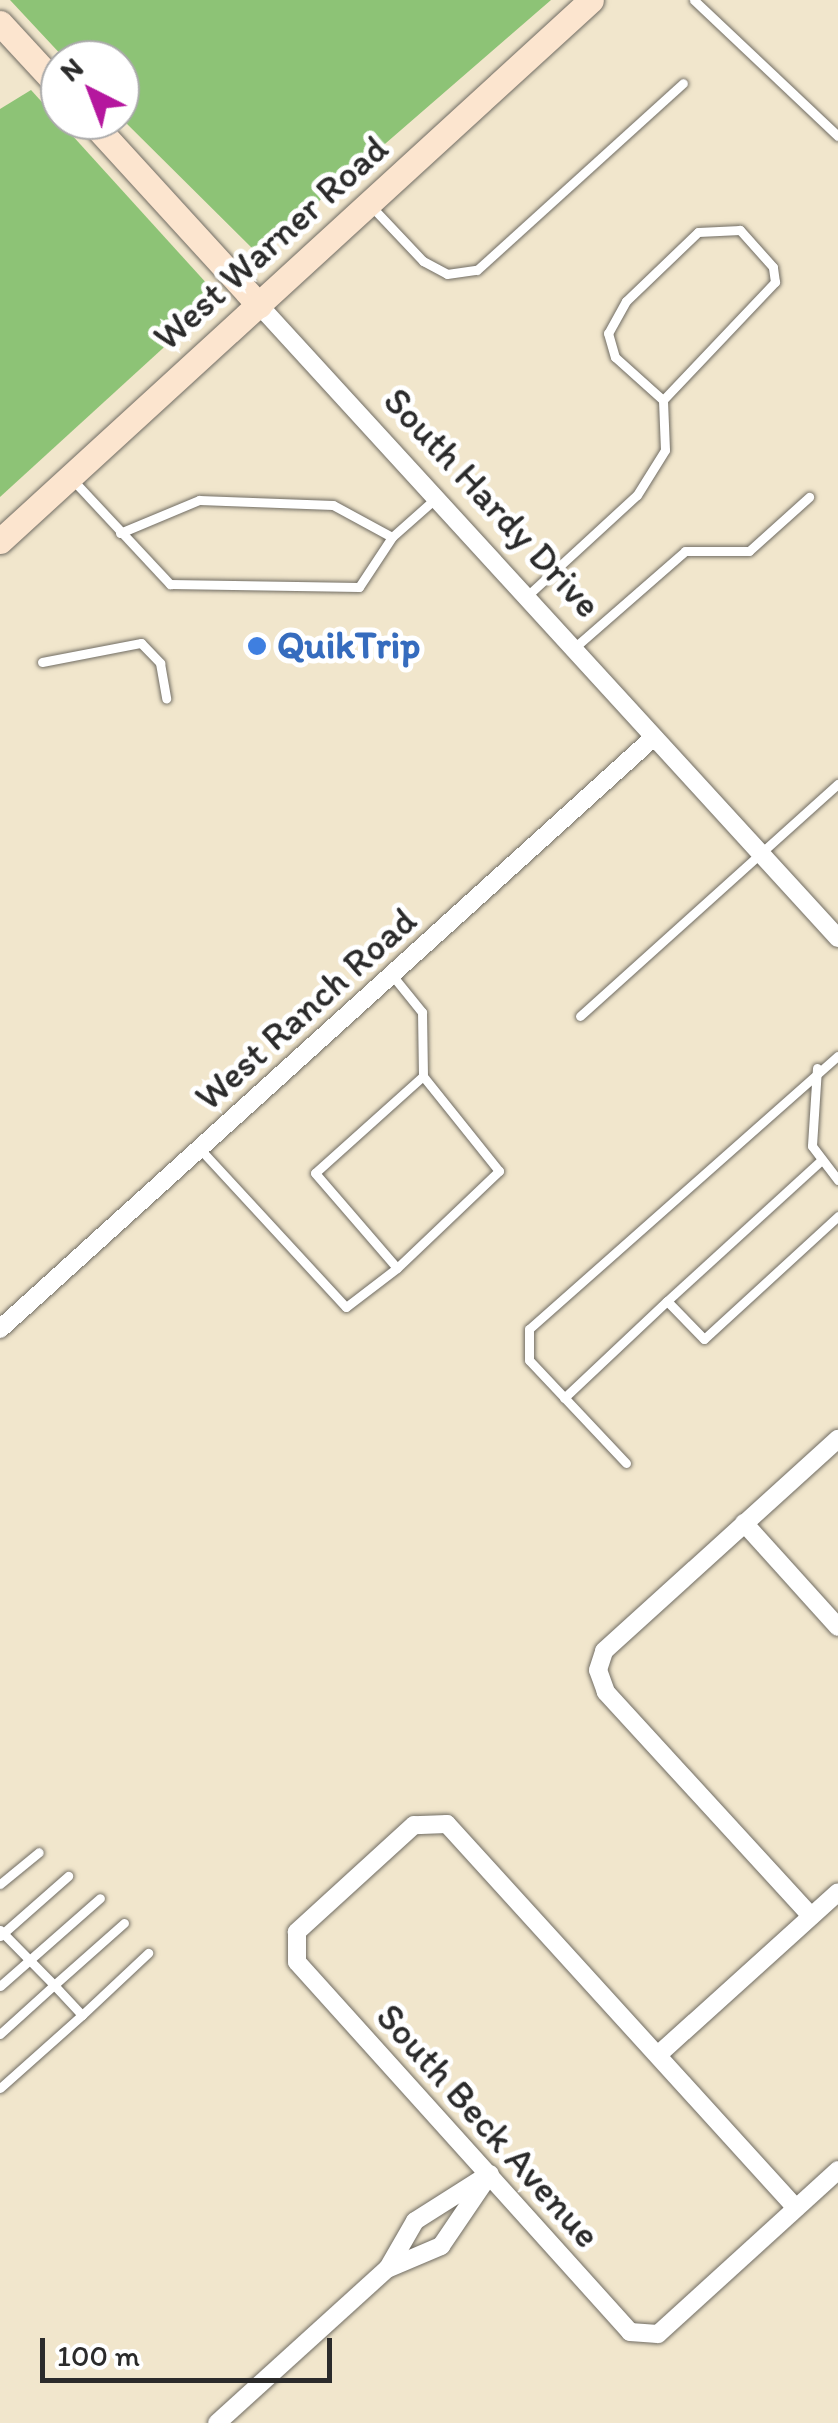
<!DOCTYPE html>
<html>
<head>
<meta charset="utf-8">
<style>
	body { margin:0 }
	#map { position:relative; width:838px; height:2423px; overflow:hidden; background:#f1e6cc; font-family:Itim,sans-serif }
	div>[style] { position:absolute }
	.green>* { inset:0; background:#8dc376 }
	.roads { filter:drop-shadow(0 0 2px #706c63) drop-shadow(0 0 2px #706c63) }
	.lane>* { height:9px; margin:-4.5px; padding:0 4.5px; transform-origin:4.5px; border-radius:4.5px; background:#fff }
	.street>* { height:18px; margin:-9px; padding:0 9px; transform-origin:9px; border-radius:9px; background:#fff }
	.secondary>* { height:25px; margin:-12.5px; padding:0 12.5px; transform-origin:12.5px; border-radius:12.5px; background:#fce5cf }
	.dots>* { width:28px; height:28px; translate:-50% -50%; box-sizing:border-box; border:5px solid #fff; border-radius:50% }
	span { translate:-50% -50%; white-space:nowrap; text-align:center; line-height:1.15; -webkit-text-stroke:10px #fff; paint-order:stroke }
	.street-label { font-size:38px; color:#2b2b2b }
	.shop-label { font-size:38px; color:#366cbe; font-weight:700 }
	.left { translate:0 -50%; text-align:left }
	.north { position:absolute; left:40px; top:40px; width:100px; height:100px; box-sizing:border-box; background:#fff; border:2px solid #aaa; border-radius:50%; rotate:318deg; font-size:28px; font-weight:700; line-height:40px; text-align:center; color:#2b2b2b }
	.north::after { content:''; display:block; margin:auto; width:35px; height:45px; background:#b5179e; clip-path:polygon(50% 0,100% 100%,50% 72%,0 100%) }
	.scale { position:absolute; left:40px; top:2338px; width:292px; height:45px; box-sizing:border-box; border:5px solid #2b2b2b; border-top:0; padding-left:12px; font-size:30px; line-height:35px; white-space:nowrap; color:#2b2b2b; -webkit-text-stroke:8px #fff; paint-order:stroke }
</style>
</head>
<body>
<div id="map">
	<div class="green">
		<i style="clip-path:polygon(10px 0,551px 0,258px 254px,120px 117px,120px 60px,66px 60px)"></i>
		<i style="clip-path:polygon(31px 90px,219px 297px,0 497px,0 109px)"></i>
	</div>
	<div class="roads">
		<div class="lane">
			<i style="left:694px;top:0;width:198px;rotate:43.4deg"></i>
			<i style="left:371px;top:206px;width:76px;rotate:46.6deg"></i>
			<i style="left:423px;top:261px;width:27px;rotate:28deg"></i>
			<i style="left:447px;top:274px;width:30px;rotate:-8deg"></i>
			<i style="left:477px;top:270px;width:278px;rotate:-42.2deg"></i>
			<i style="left:72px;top:479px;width:144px;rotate:47deg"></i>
			<i style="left:170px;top:584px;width:189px;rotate:0.9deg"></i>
			<i style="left:359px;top:587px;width:60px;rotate:-56.6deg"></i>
			<i style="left:392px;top:537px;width:59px;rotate:-41.6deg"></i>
			<i style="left:120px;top:533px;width:86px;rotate:-22.7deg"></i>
			<i style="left:199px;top:500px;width:134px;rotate:2.1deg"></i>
			<i style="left:333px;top:505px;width:67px;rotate:28.5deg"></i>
			<i style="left:527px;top:596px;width:149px;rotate:-42.6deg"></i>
			<i style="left:637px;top:495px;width:53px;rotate:-58.1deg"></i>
			<i style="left:665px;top:450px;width:50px;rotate:-92.3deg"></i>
			<i style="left:663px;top:400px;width:163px;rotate:-46.5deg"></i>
			<i style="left:775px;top:282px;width:15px;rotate:-98deg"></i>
			<i style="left:773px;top:267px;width:50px;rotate:-131.7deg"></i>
			<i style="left:740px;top:230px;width:42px;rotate:177.3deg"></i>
			<i style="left:698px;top:232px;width:100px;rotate:136.2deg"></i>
			<i style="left:626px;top:301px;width:37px;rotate:119deg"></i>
			<i style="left:608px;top:333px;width:25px;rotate:74deg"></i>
			<i style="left:615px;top:357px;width:64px;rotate:41.9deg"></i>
			<i style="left:574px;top:648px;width:147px;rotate:-41.1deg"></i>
			<i style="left:685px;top:551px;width:64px"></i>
			<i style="left:749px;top:551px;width:81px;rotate:-42deg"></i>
			<i style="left:42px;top:662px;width:101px;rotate:-10.9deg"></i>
			<i style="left:141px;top:643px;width:28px;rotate:46deg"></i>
			<i style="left:160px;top:663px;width:36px;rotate:80deg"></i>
			<i style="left:392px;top:975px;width:48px;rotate:51deg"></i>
			<i style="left:422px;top:1012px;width:64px;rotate:89.1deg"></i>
			<i style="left:580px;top:1016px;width:347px;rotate:-42deg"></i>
			<i style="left:817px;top:1068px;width:78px;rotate:93.7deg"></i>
			<i style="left:812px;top:1146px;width:43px;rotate:52.6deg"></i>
			<i style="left:200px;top:1149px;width:215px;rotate:47.3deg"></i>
			<i style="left:346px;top:1307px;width:64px;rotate:-37.4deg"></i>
			<i style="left:397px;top:1268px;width:141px;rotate:-43.6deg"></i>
			<i style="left:499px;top:1171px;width:122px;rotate:-128.7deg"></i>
			<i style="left:423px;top:1076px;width:145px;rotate:138.1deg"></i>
			<i style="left:315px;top:1173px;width:125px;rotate:49.2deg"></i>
			<i style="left:667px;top:1301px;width:206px;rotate:-42.4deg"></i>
			<i style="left:564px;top:1398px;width:141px;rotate:-43.3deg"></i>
			<i style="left:667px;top:1301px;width:53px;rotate:45.8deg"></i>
			<i style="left:704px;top:1339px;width:182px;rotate:-42.5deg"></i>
			<i style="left:626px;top:1463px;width:141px;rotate:-133.3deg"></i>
			<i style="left:529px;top:1360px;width:31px;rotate:-90deg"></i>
			<i style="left:529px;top:1329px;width:412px;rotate:-41.5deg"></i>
			<i style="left:0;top:1884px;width:50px;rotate:-39.4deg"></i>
			<i style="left:124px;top:1923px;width:94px;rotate:138.5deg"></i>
			<i style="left:54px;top:1985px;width:41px;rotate:47deg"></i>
			<i style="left:82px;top:2015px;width:91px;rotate:-43.2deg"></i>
			<i style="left:0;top:1930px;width:77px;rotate:45.5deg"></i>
			<i style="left:54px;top:1985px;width:73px;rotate:137.8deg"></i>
			<i style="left:0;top:1936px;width:91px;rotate:-41.4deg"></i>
			<i style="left:0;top:1986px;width:133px;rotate:-41.3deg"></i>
			<i style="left:0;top:2088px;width:110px;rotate:-41.7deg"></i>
		</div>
		<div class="street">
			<i style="left:259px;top:305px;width:858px;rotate:47.55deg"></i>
			<i style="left:0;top:1329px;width:882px;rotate:-42.15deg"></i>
			<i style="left:744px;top:1523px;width:140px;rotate:47.9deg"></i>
			<i style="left:811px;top:1916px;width:304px;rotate:-132.5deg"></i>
			<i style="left:606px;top:1692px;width:23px;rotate:-110deg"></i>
			<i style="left:598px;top:1670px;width:20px;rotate:-72deg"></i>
			<i style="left:604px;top:1651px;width:316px;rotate:-42.2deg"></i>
			<i style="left:659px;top:2054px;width:241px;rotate:-42.1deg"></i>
			<i style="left:796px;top:2208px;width:519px;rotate:-132.27deg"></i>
			<i style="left:447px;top:1824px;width:33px;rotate:178deg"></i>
			<i style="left:414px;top:1825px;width:159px;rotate:137.6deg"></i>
			<i style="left:297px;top:1932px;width:30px;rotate:90deg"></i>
			<i style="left:297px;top:1962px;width:498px;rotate:48deg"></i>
			<i style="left:630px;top:2332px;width:28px;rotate:4deg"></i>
			<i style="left:658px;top:2334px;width:244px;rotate:-42.3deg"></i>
			<i style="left:388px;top:2268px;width:54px;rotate:-60.1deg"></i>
			<i style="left:415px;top:2221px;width:84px;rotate:-32.4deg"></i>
			<i style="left:217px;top:2423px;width:229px;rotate:-42.2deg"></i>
			<i style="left:387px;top:2269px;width:59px;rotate:-23.1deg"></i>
			<i style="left:441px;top:2246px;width:87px;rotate:-55.8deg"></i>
		</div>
		<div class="secondary">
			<i style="left:0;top:23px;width:88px;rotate:47.3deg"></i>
			<i style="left:90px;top:120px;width:251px;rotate:47.6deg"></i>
			<i style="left:0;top:541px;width:801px;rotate:-42.47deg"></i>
		</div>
	</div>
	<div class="dots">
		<i style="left:257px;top:646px;background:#3f7fe0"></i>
	</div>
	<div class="street-label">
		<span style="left:271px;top:243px;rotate:-42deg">West Warner Road</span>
		<span style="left:492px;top:503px;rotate:47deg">South Hardy Drive</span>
		<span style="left:306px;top:1009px;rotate:-42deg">West Ranch Road</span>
		<span style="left:488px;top:2126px;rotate:48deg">South Beck Avenue</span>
	</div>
	<div class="shop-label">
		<span class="left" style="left:277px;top:646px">QuikTrip</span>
	</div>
	<div class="north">N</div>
	<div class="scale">100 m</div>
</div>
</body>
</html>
